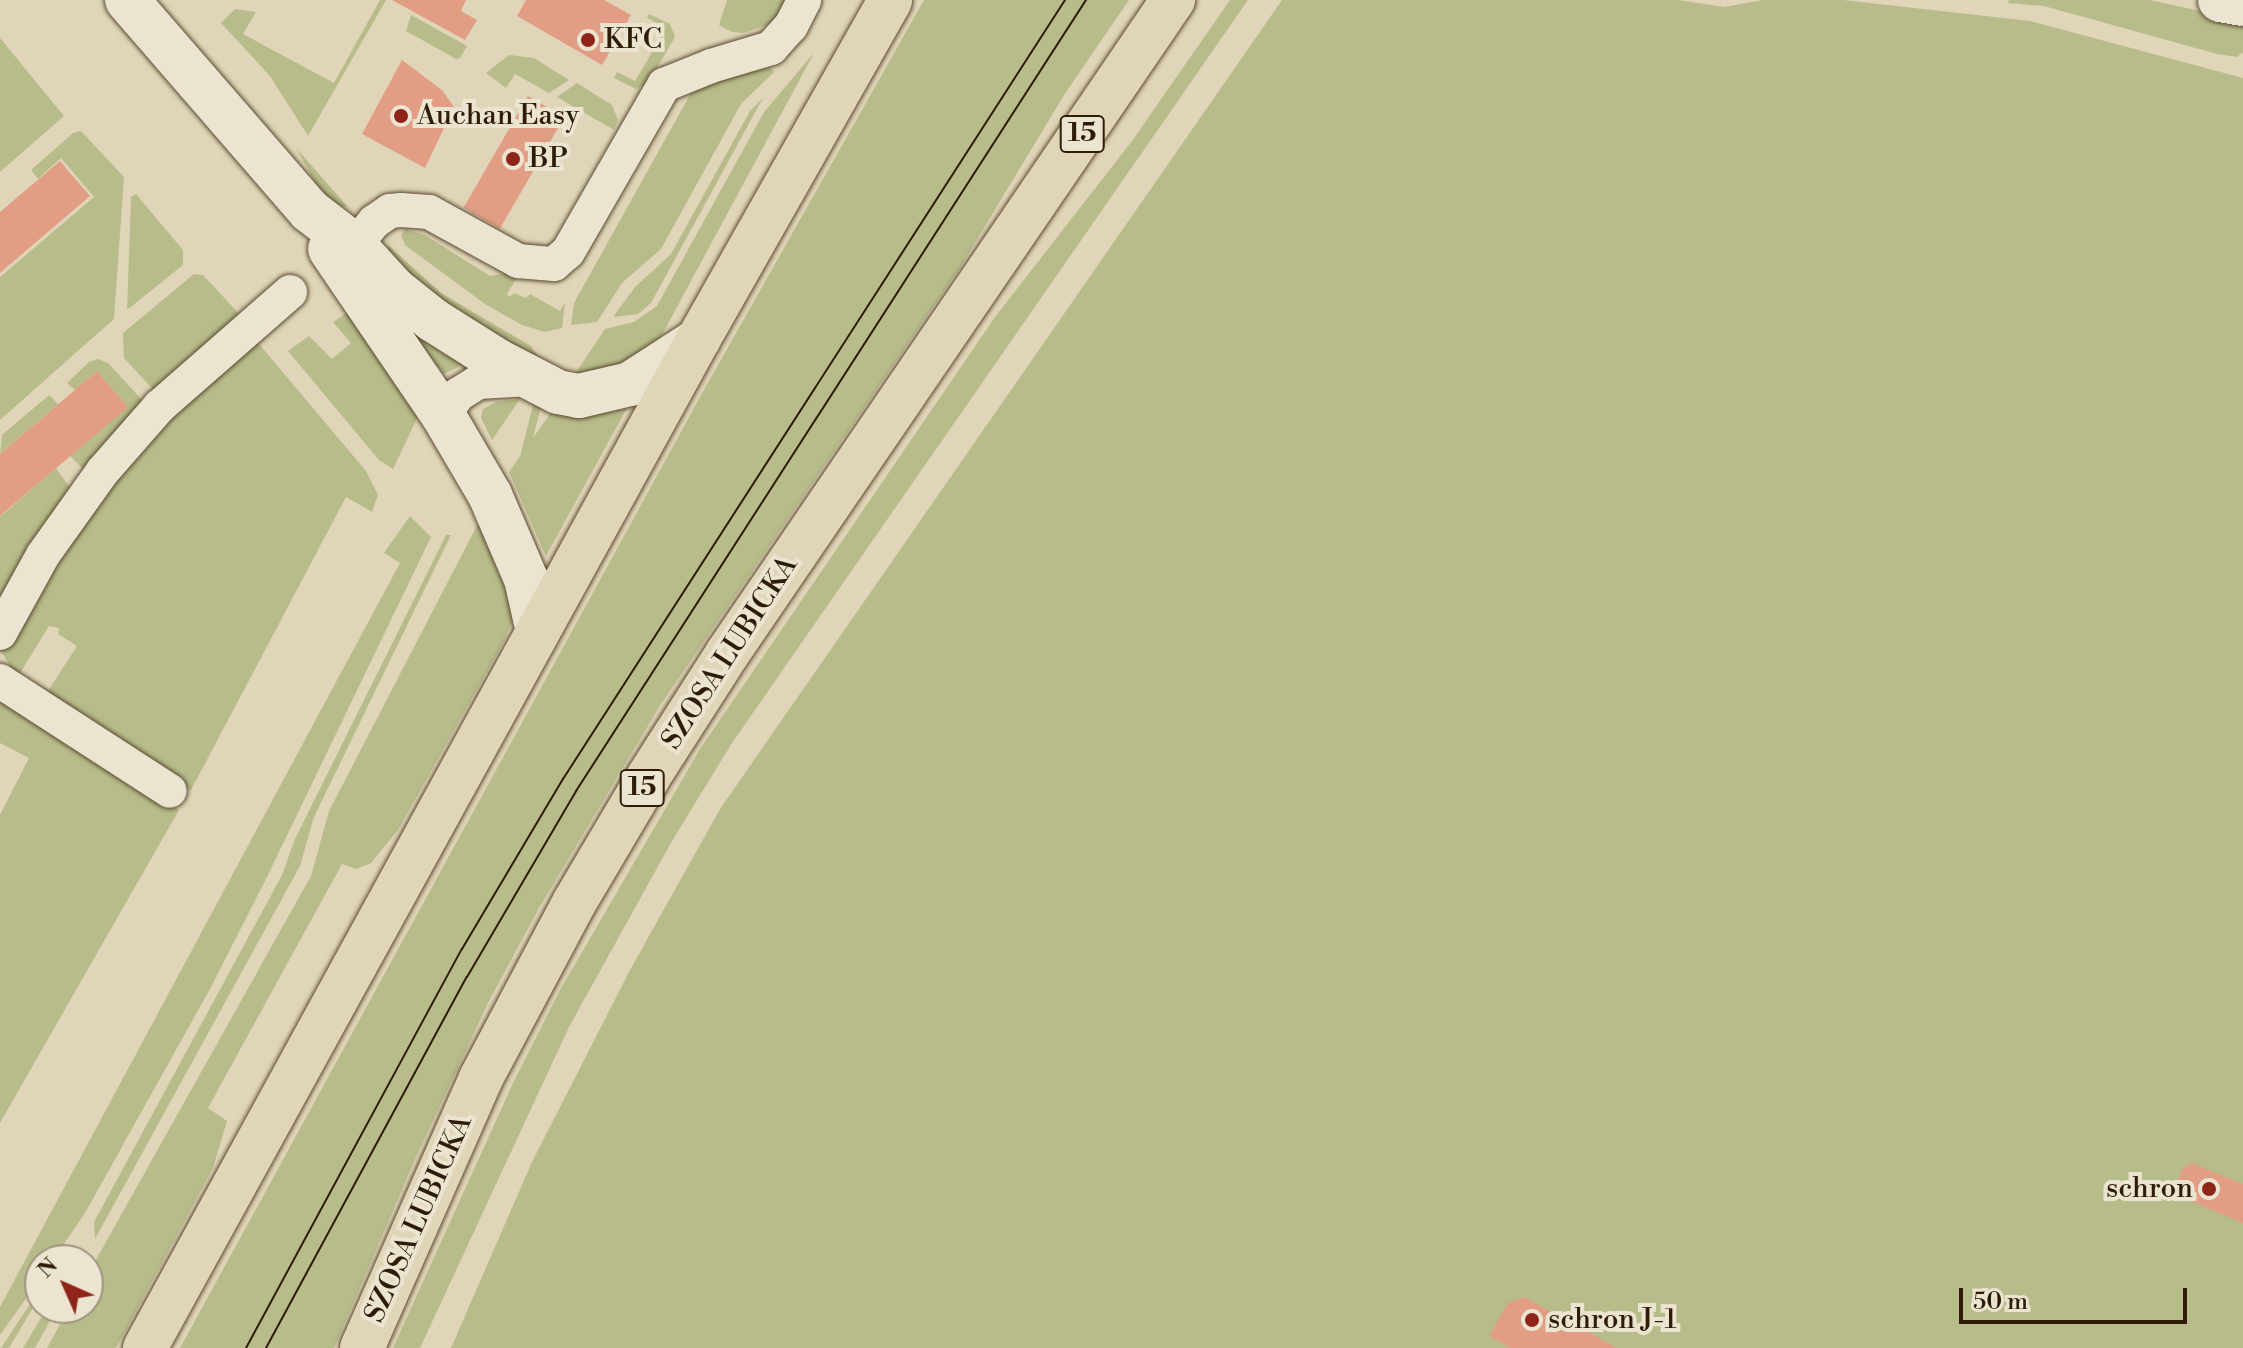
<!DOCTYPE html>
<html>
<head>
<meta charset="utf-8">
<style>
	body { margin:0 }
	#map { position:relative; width:2243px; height:1348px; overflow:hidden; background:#e0d5b8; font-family:"Libre Bodoni",serif }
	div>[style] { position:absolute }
	.green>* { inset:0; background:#b8bc8a; transform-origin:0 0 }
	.building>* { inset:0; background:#e19e85; transform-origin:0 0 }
	.roads { filter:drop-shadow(0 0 2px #5a4a31) drop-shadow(0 0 2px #5a4a31) }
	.street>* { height:34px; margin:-17px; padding:0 17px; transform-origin:17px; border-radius:17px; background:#ebe4d1 }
	.secondary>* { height:44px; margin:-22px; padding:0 22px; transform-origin:22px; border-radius:22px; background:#ebe4d1 }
	.primary>* { height:44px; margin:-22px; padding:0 22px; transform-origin:22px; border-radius:22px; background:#e0d5b8 }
	.tram>* { height:2px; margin:-1px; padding:0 1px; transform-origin:1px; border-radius:1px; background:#2e1c04 }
	.dots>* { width:22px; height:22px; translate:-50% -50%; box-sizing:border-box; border:4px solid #ebe4d1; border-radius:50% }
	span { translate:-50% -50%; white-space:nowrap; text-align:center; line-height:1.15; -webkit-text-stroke:8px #ebe4d1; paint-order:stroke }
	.shield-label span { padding:2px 6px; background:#ebe4d1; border:2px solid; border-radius:6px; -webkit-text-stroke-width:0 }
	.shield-label { font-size:26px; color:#2e1c04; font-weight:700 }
	.poi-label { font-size:28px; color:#2e1c04 }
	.left { translate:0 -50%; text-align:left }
	.right { translate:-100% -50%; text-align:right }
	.street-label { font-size:28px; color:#2e1c04 }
	.north { position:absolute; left:24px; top:1244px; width:80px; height:80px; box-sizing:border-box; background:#ebe4d1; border:2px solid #9f947f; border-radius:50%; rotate:315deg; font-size:22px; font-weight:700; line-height:32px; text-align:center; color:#2e1c04 }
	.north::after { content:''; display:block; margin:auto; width:28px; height:36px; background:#8f2418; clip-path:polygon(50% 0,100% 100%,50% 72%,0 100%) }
	.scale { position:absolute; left:1959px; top:1288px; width:228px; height:36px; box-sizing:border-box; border:4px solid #2e1c04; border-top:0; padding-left:10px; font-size:24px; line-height:28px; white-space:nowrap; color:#2e1c04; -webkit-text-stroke:6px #ebe4d1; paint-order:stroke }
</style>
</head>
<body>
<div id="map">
	<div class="green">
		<i style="clip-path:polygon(380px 0,386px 0,308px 136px,270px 76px,221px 23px,235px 9px,256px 12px,243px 34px,334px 83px)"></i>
		<i style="clip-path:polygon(727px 0,792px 0,770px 24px,743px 33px,732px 32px,719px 25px)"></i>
		<i style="clip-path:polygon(924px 0,1129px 0,1066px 92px,961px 266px,661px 704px,539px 908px,489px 1001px,416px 1157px,334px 1348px,180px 1348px,700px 397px)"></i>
		<i style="clip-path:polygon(1230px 0,1248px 0,732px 743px,672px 841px,569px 1027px,420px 1348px,393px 1348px,513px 1083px,560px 990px,700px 749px,995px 317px,1132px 141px)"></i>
		<i style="clip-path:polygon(1282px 0,1678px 0,1724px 7px,1763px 0,1843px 0,2030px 21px,2243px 78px,2243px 1348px,451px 1348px,532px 1162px,630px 970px,720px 809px)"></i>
		<i style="clip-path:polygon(2009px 0,2150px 0,2200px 11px,2243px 15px,2243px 52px,2237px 57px,2217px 54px,2044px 6px,2008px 3px)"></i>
		<i style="clip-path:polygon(649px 14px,670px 24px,675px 37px,648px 83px,636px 89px,614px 78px,617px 72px,635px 81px,647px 61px,665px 27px,647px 18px)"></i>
		<i style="clip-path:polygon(411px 15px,467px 46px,460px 58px,456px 59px,406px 31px)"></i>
		<i style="clip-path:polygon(0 38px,64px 116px,0 172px)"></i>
		<i style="clip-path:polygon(814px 53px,656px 346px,643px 360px,573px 377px,605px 329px,634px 322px,657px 306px,764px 112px)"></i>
		<i style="clip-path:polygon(509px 55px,534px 58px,569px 80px,549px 93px,515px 74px,506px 88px,486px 73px)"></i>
		<i style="clip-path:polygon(770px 67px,774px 72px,741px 104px,661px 249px,622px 283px,597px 322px,571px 325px,574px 303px,691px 93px,714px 81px)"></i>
		<i style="clip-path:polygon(577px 83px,612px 105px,618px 120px,614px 130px,557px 97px)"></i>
		<i style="clip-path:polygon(763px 98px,651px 303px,638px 314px,613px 317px,635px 287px,671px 254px,750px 111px)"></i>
		<i style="clip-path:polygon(81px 131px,124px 177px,114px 319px,0 420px,0 277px,94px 197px,61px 158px,38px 179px,31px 170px,73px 133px)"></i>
		<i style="clip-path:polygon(296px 148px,348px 207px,334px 205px,324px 198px)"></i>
		<i style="clip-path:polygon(136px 194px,183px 250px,183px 265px,127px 310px,131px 197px)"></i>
		<i style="clip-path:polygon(405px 229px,425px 235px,490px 276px,513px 272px,519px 274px,507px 294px,510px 297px,514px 293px,526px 298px,530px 294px,560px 311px,565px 302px,562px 328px,545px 332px,522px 325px,485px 304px,405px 245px,401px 235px)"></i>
		<i style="clip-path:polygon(388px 245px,441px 293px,531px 346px,541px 361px,479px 334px,390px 264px)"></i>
		<i style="clip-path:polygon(194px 274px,203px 275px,243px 318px,161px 398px,124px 358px,123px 333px)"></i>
		<i style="clip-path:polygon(351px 310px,418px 416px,393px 469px,379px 460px,288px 351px,309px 336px,332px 359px,351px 343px,333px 322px)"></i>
		<i style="clip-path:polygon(391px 311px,470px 361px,444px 374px)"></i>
		<i style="clip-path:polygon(249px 332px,366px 471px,378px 495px,372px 512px,346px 497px,191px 790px,46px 694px,77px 646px,58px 634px,59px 628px,49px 626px,17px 678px,0 649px,76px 517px)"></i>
		<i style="clip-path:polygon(98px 359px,108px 363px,145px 403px,90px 476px,70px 456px,127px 406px,97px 371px,75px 390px,67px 383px,89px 362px)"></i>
		<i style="clip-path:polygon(49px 395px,58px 404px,0 454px,2px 435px)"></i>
		<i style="clip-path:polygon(520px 399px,492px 440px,481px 418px,483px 409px,496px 402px)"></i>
		<i style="left:533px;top:405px;width:8px;height:59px;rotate:14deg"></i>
		<i style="clip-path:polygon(627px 408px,546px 556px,509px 472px,552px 411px,600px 414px)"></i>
		<i style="clip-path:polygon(56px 468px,70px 488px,0 616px,0 517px)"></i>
		<i style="clip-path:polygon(483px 514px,516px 613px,504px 641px,398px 830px,371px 863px,356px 869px,342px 864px,208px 1108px,227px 1121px,213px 1168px,116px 1348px,47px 1348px,69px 1308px,88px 1308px,88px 1274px,311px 876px,329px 811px)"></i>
		<i style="clip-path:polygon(410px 516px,431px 537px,266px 879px,210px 989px,85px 1213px,53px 1260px,40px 1260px,40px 1279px,0 1335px,0 1307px,400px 563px,384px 553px)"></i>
		<i style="clip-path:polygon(446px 535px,451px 535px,314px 817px,300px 866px,95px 1239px,94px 1222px,282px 875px,295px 839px)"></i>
		<i style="clip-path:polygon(0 702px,28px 708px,179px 810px,0 1123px,0 815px,29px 758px,0 743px)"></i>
		<i style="clip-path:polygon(40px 1289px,40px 1296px,9px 1348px,1px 1348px)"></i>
		<i style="clip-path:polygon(47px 1308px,57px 1308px,35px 1348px,23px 1348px)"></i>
	</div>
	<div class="building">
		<i style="clip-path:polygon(392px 0,466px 0,461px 11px,477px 20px,465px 40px)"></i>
		<i style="clip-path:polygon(526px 0,604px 0,631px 15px,602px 65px,517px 16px)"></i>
		<i style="clip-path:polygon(402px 60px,442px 90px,454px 107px,425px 168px,362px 134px)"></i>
		<i style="left:528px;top:96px;width:42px;height:129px;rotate:30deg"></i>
		<i style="clip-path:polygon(60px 161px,90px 196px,0 273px,0 212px)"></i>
		<i style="clip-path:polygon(97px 371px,128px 407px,0 516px,0 454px)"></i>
		<i style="clip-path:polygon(2192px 1163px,2243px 1184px,2243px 1223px,2173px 1194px,2182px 1169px)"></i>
		<i style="clip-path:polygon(1524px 1297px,1617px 1348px,1511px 1348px,1489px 1336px,1508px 1303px)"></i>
	</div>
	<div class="roads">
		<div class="street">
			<i style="left:341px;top:263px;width:53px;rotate:-51.2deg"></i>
			<i style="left:374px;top:222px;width:19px;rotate:-35deg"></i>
			<i style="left:390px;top:211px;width:11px;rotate:-5deg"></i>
			<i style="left:401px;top:210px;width:28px;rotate:4deg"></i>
			<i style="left:429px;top:212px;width:102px;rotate:28.8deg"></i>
			<i style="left:518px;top:261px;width:36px;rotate:5deg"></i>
			<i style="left:554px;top:264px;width:18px;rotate:-41deg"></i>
			<i style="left:568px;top:252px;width:193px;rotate:-60.1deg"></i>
			<i style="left:664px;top:85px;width:51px;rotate:-22deg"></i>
			<i style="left:711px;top:66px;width:63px;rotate:-16.7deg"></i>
			<i style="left:771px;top:48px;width:30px;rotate:-48deg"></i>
			<i style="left:791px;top:26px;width:29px;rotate:-63deg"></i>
			<i style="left:443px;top:415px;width:26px;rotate:-53deg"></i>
			<i style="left:459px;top:394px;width:22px;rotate:-32deg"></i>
			<i style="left:478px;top:382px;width:53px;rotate:-3.2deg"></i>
			<i style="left:0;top:633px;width:89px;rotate:-61.1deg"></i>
			<i style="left:43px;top:555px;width:103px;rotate:-54.5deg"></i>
			<i style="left:103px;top:471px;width:86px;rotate:-48.8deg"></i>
			<i style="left:160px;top:406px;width:173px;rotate:-41.2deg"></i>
			<i style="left:0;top:681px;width:202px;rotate:32.9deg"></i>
		</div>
		<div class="secondary">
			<i style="left:127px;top:0;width:279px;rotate:49.1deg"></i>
			<i style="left:310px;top:211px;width:56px;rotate:37.7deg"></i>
			<i style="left:354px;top:245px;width:59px;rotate:47.7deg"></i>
			<i style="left:394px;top:289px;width:50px;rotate:38.5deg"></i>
			<i style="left:433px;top:320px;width:77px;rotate:32.2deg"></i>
			<i style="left:498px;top:361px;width:68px;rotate:27.3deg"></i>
			<i style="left:558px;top:392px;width:21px;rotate:11deg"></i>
			<i style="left:579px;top:396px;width:52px;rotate:-13.2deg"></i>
			<i style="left:630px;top:384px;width:81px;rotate:-32.9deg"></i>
			<i style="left:2220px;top:0;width:23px;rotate:10deg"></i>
			<i style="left:330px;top:249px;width:201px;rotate:55.8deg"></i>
			<i style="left:443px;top:415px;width:93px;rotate:59.6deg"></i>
			<i style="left:490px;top:495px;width:91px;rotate:66.8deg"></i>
			<i style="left:526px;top:579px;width:54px;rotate:77.2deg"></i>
		</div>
		<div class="primary">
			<i style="left:145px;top:1348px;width:1150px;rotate:-61.25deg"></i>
			<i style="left:698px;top:340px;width:390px;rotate:-60.5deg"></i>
			<i style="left:362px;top:1348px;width:295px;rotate:-66.2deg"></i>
			<i style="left:481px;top:1078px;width:198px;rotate:-62deg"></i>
			<i style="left:574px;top:903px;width:147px;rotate:-59.4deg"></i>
			<i style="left:649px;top:776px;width:145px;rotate:-57.4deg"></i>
			<i style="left:727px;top:654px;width:792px;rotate:-55.71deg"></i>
		</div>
	</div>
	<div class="tram">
		<i style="left:246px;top:1348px;width:454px;rotate:-61.6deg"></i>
		<i style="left:462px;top:949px;width:198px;rotate:-59.3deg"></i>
		<i style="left:563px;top:779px;width:927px;rotate:-57.2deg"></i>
		<i style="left:266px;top:1348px;width:422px;rotate:-61.6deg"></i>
		<i style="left:467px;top:977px;width:216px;rotate:-59.6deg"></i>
		<i style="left:576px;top:791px;width:941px;rotate:-57.19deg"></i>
	</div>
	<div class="dots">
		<i style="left:588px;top:40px;background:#8f2418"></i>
		<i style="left:401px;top:116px;background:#8f2418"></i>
		<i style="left:513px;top:159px;background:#8f2418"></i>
		<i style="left:2209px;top:1189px;background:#8f2418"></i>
		<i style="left:1532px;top:1320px;background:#8f2418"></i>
	</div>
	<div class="shield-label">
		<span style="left:1082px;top:134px">15</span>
		<span style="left:642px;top:788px">15</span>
	</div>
	<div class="poi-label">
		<span class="left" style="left:604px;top:40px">KFC</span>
		<span class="left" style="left:417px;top:116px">Auchan Easy</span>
		<span class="left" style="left:529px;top:159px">BP</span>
		<span class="right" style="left:2193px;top:1189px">schron</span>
		<span class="left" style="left:1548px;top:1320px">schron J-1</span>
	</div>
	<div class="street-label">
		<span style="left:730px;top:653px;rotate:-57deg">SZOSA LUBICKA</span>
		<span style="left:419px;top:1219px;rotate:-66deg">SZOSA LUBICKA</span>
	</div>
	<div class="north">N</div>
	<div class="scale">50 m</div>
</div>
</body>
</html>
